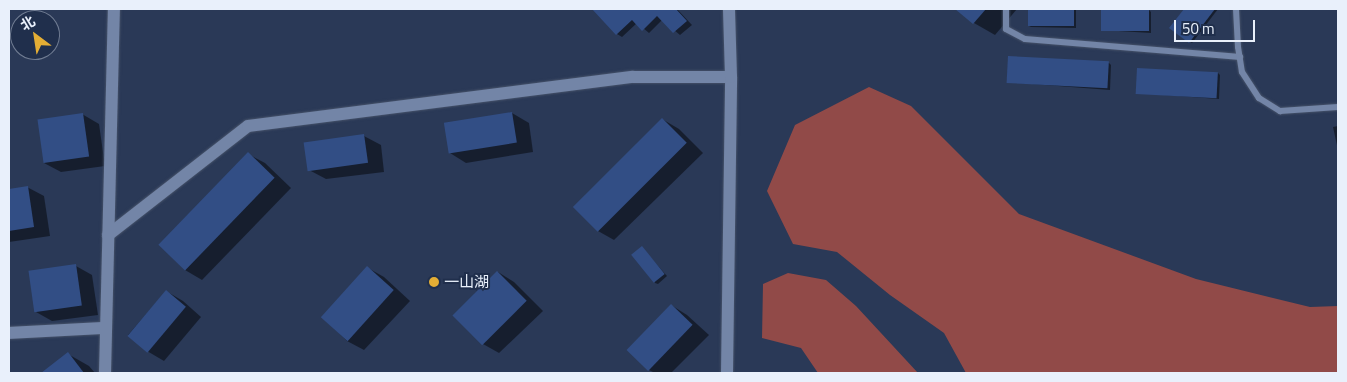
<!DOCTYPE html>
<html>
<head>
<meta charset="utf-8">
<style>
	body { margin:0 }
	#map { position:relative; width:1347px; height:382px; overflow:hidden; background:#2a3957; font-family:"Titillium Web","Noto Sans SC",sans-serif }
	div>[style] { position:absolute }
	.water>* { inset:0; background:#914a48 }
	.shadow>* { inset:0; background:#0007 }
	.building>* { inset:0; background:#324e85; transform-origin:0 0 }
	.roads { filter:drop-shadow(0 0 1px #465269) drop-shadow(0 0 1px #465269) }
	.lane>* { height:6px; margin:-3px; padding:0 3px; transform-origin:3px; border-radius:3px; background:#7385a7 }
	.street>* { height:12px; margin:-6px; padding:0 6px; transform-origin:6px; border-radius:6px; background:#7385a7 }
	.dots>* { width:14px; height:14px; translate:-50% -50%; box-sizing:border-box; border:2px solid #202f4c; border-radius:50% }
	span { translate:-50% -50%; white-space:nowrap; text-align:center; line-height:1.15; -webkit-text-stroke:4px #202f4c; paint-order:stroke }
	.poi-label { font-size:15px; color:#e9f0fb }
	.left { translate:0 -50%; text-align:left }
	.frame { position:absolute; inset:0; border:10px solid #e9f0fb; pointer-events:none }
	.north { position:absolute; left:10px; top:10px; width:50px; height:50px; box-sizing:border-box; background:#202f4c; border:1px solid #707c92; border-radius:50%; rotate:329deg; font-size:14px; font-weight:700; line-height:20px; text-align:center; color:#e9f0fb }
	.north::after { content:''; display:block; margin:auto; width:18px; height:22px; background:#e4ae35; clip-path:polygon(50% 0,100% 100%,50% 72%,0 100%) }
	.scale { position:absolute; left:1174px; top:20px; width:81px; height:22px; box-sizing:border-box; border:2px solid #e9f0fb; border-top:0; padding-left:6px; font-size:15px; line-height:18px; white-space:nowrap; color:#e9f0fb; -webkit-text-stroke:4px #202f4c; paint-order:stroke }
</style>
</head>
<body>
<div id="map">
	<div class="water">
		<i style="clip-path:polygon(869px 87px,911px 106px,1019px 214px,1196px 279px,1310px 307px,1338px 306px,1338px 373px,966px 373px,944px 333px,890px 295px,837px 252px,793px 244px,767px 191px,795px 125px)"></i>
		<i style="clip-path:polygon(788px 273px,826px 280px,856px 306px,918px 373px,818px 373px,801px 348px,762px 338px,763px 284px)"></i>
	</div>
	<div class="shadow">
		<i style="clip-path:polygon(595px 9px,677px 9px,692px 25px,680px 35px,662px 20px,649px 33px,637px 23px,622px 37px,617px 34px)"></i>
		<i style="clip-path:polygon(957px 9px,1017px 9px,995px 35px,974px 23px)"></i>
		<i style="clip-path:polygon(1029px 9px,1076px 9px,1076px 28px,1031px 27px,1029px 26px)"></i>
		<i style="clip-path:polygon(1186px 9px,1218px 9px,1192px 43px,1171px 28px)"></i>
		<i style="clip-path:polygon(1149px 10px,1151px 12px,1151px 33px,1102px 30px)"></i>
		<i style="clip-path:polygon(1109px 63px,1111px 65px,1110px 90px,1007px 82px)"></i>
		<i style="clip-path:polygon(1218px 73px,1220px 75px,1219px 99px,1137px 93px)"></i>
		<i style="clip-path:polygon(512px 113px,529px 123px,533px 152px,466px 163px,450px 153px)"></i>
		<i style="clip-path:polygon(82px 114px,99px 124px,105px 166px,61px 172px,44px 163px)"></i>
		<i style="clip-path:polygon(662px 119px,679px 129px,703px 153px,614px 240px,598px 231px)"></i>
		<i style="clip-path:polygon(1338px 126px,1338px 150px,1333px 127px)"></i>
		<i style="clip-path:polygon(364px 136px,381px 145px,384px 172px,326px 179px,309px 170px,306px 143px)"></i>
		<i style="clip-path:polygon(248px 154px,265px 163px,291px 188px,202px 280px,185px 270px)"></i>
		<i style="clip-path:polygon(27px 187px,44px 196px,50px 236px,9px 242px,9px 190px)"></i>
		<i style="clip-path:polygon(642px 248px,667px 276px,658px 284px,655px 283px)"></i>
		<i style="clip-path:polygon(76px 266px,92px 275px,98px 315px,52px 321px,36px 312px)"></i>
		<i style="clip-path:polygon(368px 268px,384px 277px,410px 301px,364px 350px,347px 341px,322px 317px)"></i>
		<i style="clip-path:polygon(498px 272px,514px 282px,543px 311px,499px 353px,483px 344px)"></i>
		<i style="clip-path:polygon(166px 291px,183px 301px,201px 317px,164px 361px,147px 351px,128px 335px)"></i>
		<i style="clip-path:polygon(671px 305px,687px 315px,709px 335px,671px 373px,655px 373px,649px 370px)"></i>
		<i style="clip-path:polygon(68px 354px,89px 366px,95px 373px,43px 373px)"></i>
	</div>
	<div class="building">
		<i style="clip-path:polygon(592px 9px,676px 9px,687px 21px,673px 33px,657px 16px,642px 31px,632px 20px,616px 35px)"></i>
		<i style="clip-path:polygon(955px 9px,986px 9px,973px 24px)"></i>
		<i style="left:1028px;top:9px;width:46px;height:17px"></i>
		<i style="left:1101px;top:9px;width:48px;height:22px"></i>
		<i style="clip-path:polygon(1184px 9px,1215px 9px,1189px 43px,1169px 28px)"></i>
		<i style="left:1008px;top:56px;width:101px;height:27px;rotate:3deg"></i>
		<i style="left:1137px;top:68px;width:81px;height:26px;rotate:3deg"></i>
		<i style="left:512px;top:112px;width:31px;height:69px;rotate:81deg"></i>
		<i style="left:83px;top:113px;width:44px;height:46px;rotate:82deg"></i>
		<i style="left:662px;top:118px;width:35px;height:126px;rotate:45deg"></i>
		<i style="left:364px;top:134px;width:29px;height:61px;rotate:82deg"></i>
		<i style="left:248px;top:152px;width:37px;height:129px;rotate:44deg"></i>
		<i style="clip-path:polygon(28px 186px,34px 227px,9px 231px,9px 189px)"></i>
		<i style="left:642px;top:246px;width:36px;height:14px;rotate:51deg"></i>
		<i style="left:76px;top:264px;width:42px;height:48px;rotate:82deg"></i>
		<i style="left:367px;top:266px;width:36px;height:69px;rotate:42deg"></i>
		<i style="left:497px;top:271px;width:42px;height:63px;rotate:45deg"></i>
		<i style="left:166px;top:290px;width:26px;height:60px;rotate:40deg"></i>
		<i style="left:671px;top:304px;width:30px;height:64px;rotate:44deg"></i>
		<i style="clip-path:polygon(68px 352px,84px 373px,41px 373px)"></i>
	</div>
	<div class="roads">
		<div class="lane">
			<i style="left:1006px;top:9px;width:20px;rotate:90deg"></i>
			<i style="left:1006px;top:29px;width:21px;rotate:28deg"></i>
			<i style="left:1025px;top:39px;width:216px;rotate:4.8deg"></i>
			<i style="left:1236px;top:9px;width:38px;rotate:87deg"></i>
			<i style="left:1238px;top:47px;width:25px;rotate:81deg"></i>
			<i style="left:1242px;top:72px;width:31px;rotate:57deg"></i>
			<i style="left:1259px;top:98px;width:25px;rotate:32deg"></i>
			<i style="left:1280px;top:111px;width:58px;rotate:-3.9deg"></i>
		</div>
		<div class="street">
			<i style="left:108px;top:235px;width:177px;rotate:-37.9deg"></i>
			<i style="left:248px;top:126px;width:388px;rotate:-7.3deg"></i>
			<i style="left:633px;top:77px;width:98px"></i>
			<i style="left:9px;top:333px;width:97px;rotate:-3deg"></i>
			<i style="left:105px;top:373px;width:364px;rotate:-88.6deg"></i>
			<i style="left:727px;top:373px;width:296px;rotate:-89.2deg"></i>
			<i style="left:731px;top:77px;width:68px;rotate:-91.7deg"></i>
		</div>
	</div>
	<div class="dots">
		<i style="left:434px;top:282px;background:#e4ae35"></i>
	</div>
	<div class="poi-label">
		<span class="left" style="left:444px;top:282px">一山湖</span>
	</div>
	<div class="frame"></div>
	<div class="north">北</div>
	<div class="scale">50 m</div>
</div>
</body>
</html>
